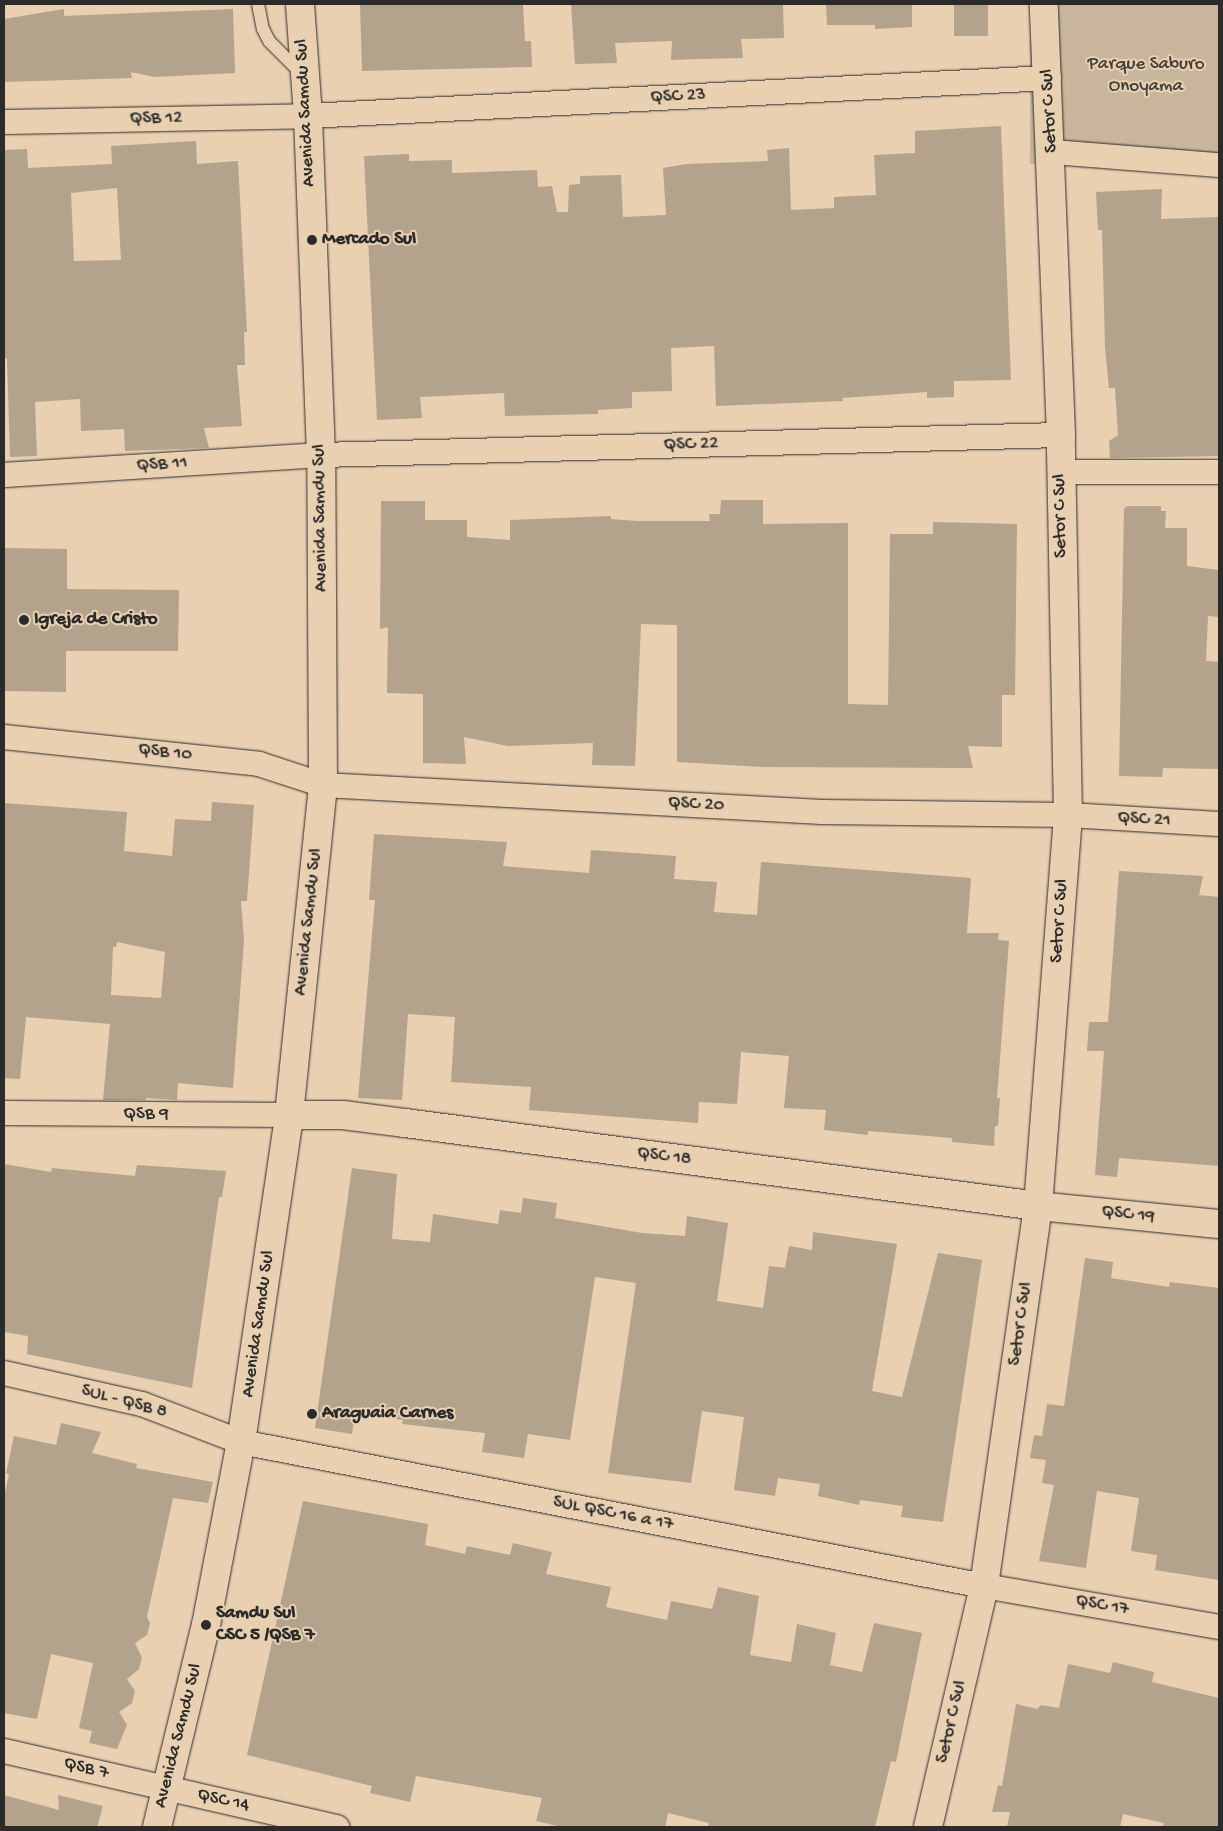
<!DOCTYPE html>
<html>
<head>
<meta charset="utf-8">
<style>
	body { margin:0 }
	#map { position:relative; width:1223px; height:1831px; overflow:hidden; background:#e8d0b1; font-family:"Gochi Hand",sans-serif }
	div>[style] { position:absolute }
	.green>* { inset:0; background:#c9b59b; transform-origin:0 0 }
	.building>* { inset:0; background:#b3a28c; transform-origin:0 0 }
	.roads { filter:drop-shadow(0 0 1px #2b2b2b) drop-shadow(0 0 1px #2b2b2b) }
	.service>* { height:12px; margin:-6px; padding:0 6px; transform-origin:6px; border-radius:6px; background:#e8d0b1 }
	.minor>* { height:24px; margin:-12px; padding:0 12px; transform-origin:12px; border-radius:12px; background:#e8d0b1 }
	.tertiary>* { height:28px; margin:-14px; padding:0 14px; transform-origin:14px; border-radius:14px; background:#e8d0b1 }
	.secondary>* { height:28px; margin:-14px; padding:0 14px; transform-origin:14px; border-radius:14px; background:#e8d0b1 }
	.dots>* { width:14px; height:14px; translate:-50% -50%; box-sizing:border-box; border:2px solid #e8d0b1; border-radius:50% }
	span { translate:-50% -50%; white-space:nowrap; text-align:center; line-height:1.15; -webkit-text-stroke:4px #e8d0b1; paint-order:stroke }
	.park-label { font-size:19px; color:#43403c }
	.street-label { font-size:19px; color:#2b2b2b }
	.poi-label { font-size:19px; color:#2b2b2b; font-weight:700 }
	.left { translate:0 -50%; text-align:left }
	.frame { position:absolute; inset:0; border:5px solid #2b2b2b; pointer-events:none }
</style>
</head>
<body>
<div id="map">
	<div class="green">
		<i style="left:1030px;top:4px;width:189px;height:160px"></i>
	</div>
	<div class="building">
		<i style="clip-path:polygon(360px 4px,523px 4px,525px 41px,531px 41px,532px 67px,362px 71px)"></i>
		<i style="clip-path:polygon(571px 4px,783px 4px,784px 38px,741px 39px,743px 58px,700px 59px,671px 60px,672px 41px,615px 43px,617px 63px,575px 64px)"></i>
		<i style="clip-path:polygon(826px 4px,912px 4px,912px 27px,875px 29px,875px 25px,827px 25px)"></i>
		<i style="left:954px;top:4px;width:34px;height:32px"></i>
		<i style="clip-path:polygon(64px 9px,64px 16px,233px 9px,235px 73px,155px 77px,131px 72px,132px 78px,4px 82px,4px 19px)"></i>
		<i style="clip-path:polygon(1001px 126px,1011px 380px,954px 381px,954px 397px,927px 398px,927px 392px,842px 398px,843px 401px,716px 406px,714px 346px,671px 348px,672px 391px,632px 392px,632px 408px,598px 410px,598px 414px,505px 416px,504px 393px,420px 397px,422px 418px,377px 420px,364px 156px,409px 154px,409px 161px,452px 160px,452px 173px,537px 170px,538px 187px,552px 186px,557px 212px,568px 212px,569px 185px,580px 184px,580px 176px,621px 175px,623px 217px,666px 215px,663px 168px,686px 164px,768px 161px,767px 150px,789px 148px,791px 210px,834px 208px,834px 197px,876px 195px,874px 155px,915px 153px,915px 131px)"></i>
		<i style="clip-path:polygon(evenodd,196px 141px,197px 164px,238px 161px,247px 332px,244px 332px,245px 365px,237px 365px,242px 426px,204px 428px,209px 448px,125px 451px,124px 429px,81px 431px,80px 399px,35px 402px,37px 456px,10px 457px,7px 358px,4px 359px,4px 150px,27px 149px,28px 168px,112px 164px,111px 146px,196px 141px,117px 188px,121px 260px,74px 261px,71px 193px,117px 188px)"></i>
		<i style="clip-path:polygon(1162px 189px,1161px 219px,1219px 217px,1219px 456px,1110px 458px,1109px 441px,1118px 435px,1115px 388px,1109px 388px,1105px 347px,1102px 230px,1098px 230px,1096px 192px)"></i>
		<i style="clip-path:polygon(721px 500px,763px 500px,763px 524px,848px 523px,848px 704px,888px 705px,890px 534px,933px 534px,933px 522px,1017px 524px,1015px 695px,1002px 695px,1002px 747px,968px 746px,973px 768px,762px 767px,677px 762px,677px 625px,641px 624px,635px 766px,592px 765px,593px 743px,508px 746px,464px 737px,466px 764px,423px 763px,423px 694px,387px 693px,388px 627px,380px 629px,381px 501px,425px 501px,425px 520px,467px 520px,467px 537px,510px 540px,510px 520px,611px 516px,611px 519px,637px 521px,710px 521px,709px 514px,720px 514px)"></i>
		<i style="clip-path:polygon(1128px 506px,1161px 506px,1161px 511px,1166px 511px,1165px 528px,1187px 528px,1187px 566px,1219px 570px,1219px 617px,1208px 616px,1206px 661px,1219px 662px,1219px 769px,1163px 768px,1162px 777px,1119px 776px,1124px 508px)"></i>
		<i style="clip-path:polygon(4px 548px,67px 549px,67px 589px,179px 590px,178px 651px,66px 651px,66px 692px,4px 691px)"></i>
		<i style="clip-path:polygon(evenodd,212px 802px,254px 805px,247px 901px,241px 901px,244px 940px,233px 1088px,178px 1083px,177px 1100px,146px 1098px,146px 1100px,103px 1100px,110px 1024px,26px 1017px,20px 1079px,4px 1078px,4px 803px,127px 812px,124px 851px,172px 856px,175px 819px,211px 821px,212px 802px,117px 942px,165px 952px,161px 998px,111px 995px,113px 947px,116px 947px,117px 942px)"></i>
		<i style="clip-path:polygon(374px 834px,507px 842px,503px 866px,589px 873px,591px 850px,676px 856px,674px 879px,717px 882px,714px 912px,757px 915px,761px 862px,971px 878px,967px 933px,999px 933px,998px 940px,1009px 941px,997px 1098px,1000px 1098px,998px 1126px,995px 1126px,994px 1146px,952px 1142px,952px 1138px,868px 1131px,868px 1135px,824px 1130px,826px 1110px,784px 1108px,789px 1056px,741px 1052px,737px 1104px,699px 1102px,698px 1123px,529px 1110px,531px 1087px,451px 1082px,455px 1017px,408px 1014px,402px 1100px,358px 1098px,375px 900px,369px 900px)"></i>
		<i style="clip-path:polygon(1119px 871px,1203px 876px,1199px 895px,1219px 897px,1219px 1166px,1119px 1158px,1117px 1177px,1095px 1175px,1104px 1051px,1087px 1051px,1089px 1022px,1108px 1022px)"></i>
		<i style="clip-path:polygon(4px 1164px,51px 1172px,52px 1168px,135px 1176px,137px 1165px,226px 1171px,222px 1197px,219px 1197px,192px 1388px,27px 1354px,28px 1336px,4px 1332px)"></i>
		<i style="clip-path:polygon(352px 1168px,397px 1174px,392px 1239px,430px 1242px,433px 1214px,498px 1224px,500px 1210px,521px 1213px,523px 1198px,557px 1203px,555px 1218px,642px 1233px,685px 1236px,687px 1216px,728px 1223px,717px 1301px,763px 1308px,769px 1266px,785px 1268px,789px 1246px,812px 1250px,813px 1232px,897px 1244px,872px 1391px,902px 1397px,938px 1253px,982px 1260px,943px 1522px,901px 1517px,903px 1506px,860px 1500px,859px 1505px,818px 1496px,820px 1484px,778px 1478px,775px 1496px,734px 1490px,744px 1417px,702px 1411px,691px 1483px,608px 1473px,636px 1283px,595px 1277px,570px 1440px,528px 1434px,524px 1458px,482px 1452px,485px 1433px,402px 1424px,403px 1420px,355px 1413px,352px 1434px,315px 1428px)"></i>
		<i style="clip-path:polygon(1085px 1258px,1113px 1262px,1111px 1278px,1169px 1287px,1170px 1282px,1219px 1288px,1219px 1580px,1155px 1570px,1157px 1555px,1131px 1551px,1139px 1498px,1097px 1491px,1086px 1568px,1039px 1561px,1054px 1485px,1042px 1483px,1046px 1460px,1030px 1458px,1034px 1435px,1042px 1436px,1047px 1404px,1064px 1406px)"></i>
		<i style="clip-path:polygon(61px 1423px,101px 1432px,92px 1453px,137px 1464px,136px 1468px,213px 1482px,208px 1503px,173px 1498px,147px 1617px,150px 1623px,147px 1635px,135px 1643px,142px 1658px,139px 1669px,127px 1679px,135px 1691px,132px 1703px,119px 1712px,127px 1725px,117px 1749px,89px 1743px,92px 1731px,79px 1728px,93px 1663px,51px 1654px,37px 1719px,4px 1713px,4px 1497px,9px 1474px,6px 1473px,14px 1436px,56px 1445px)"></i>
		<i style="clip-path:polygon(303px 1501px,428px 1524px,425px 1545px,465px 1554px,467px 1546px,510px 1555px,513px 1543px,552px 1552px,546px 1574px,611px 1587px,606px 1607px,667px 1620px,671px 1601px,712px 1609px,718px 1587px,759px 1596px,750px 1655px,791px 1662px,797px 1624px,836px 1633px,830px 1665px,862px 1672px,874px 1623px,922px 1633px,896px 1762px,891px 1761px,875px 1827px,708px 1827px,709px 1823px,668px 1813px,665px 1827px,562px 1827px,536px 1821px,542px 1798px,416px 1776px,410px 1802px,370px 1793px,372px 1786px,247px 1755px)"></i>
		<i style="clip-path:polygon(1113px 1662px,1154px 1672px,1152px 1682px,1219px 1698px,1219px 1827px,1163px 1827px,1164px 1823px,1123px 1814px,1120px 1827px,1007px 1827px,1010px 1812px,992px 1812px,998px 1785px,1002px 1786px,1016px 1704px,1037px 1709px,1041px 1705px,1059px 1708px,1068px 1664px,1110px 1673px)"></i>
		<i style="clip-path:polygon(4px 1795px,59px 1810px,58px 1795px,103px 1806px,97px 1827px,4px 1827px)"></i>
	</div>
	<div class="roads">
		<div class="service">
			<i style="left:258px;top:4px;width:25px;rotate:79deg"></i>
			<i style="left:263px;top:29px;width:13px;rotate:63deg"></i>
			<i style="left:269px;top:41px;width:48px;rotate:45deg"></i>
		</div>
		<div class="minor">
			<i style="left:4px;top:122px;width:304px;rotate:-1.1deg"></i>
			<i style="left:308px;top:116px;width:742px;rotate:-2.94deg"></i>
			<i style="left:1052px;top:152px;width:168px;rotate:4.5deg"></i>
			<i style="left:1060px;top:472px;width:159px"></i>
			<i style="left:4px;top:475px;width:318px;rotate:-3.6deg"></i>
			<i style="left:321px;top:455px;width:740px;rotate:-1.55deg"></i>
			<i style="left:4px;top:737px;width:256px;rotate:6deg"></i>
			<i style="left:259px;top:764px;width:67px;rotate:18.2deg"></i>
			<i style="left:323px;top:785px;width:500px;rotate:3.1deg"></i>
			<i style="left:822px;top:812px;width:246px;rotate:0.7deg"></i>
			<i style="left:1068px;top:815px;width:151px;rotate:3.4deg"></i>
			<i style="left:4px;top:1113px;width:285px;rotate:0.4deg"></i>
			<i style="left:4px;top:1373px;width:141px;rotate:12.7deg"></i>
			<i style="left:142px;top:1404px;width:106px;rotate:21deg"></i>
			<i style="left:241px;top:1442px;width:757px;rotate:10.97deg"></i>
			<i style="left:984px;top:1586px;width:239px;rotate:9.9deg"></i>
			<i style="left:4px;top:1751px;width:342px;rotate:12.9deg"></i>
		</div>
		<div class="tertiary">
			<i style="left:289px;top:1115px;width:54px"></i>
			<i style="left:343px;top:1115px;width:63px;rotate:7.4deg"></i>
			<i style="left:405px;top:1123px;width:638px;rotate:7.47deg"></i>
			<i style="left:1038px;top:1206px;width:182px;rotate:5.7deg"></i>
			<i style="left:928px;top:1827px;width:247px;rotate:-76.9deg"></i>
			<i style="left:984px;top:1586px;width:384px;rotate:-81.9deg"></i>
			<i style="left:1038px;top:1206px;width:392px;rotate:-85.6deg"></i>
			<i style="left:1068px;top:815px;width:380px;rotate:-91.1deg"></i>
			<i style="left:1061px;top:435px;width:431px;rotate:-92.3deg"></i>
		</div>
		<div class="secondary">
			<i style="left:157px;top:1827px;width:208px;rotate:-76.4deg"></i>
			<i style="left:206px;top:1625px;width:186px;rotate:-79.2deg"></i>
			<i style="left:241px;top:1442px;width:331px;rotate:-81.6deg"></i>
			<i style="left:289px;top:1115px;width:332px;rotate:-84.1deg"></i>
			<i style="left:323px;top:785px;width:330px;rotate:-90.3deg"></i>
			<i style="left:321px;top:455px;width:339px;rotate:-92.2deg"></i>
			<i style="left:308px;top:116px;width:112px;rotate:-94.1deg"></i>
		</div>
	</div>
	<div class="dots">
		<i style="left:312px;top:240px;background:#2b2b2b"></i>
		<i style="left:24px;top:620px;background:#2b2b2b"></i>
		<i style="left:312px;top:1414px;background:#2b2b2b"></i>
		<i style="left:206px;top:1625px;background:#2b2b2b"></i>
	</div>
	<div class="park-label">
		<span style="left:1146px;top:76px">Parque Saburo<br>Onoyama</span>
	</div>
	<div class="street-label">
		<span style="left:678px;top:97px;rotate:-3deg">QSC 23</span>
		<span style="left:1050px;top:111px;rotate:-93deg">Setor C Sul</span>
		<span style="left:306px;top:113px;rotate:-93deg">Avenida Samdu Sul</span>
		<span style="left:156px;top:119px;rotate:-1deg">QSB 12</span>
		<span style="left:691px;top:445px;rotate:-2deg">QSC 22</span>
		<span style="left:162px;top:465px;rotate:-4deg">QSB 11</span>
		<span style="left:1061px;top:516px;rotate:-91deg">Setor C Sul</span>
		<span style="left:321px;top:518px;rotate:-91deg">Avenida Samdu Sul</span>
		<span style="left:165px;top:753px;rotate:6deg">QSB 10</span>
		<span style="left:696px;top:805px;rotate:3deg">QSC 20</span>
		<span style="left:1144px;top:820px;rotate:3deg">QSC 21</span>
		<span style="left:1060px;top:921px;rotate:-86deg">Setor C Sul</span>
		<span style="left:309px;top:922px;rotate:-84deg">Avenida Samdu Sul</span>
		<span style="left:146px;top:1115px">QSB 9</span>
		<span style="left:664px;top:1157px;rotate:7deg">QSC 18</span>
		<span style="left:1128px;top:1215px;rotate:6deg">QSC 19</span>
		<span style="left:259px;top:1324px;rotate:-82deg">Avenida Samdu Sul</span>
		<span style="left:1021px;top:1324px;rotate:-82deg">Setor C Sul</span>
		<span style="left:124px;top:1402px;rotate:15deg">SUL - QSB 8</span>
		<span style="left:613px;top:1514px;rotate:11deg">SUL QSC 16 a 17</span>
		<span style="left:1102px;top:1606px;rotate:10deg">QSC 17</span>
		<span style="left:952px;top:1722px;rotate:-77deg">Setor C Sul</span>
		<span style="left:179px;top:1736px;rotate:-76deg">Avenida Samdu Sul</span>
		<span style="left:86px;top:1769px;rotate:13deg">QSB 7</span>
		<span style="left:223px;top:1801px;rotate:13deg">QSC 14</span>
	</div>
	<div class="poi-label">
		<span class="left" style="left:322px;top:240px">Mercado Sul</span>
		<span class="left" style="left:34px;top:620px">Igreja de Cristo</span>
		<span class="left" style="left:322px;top:1414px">Araguaia Carnes</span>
		<span class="left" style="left:216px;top:1625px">Samdu Sul<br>CSC 5 /QSB 7</span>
	</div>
	<div class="frame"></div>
</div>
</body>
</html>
